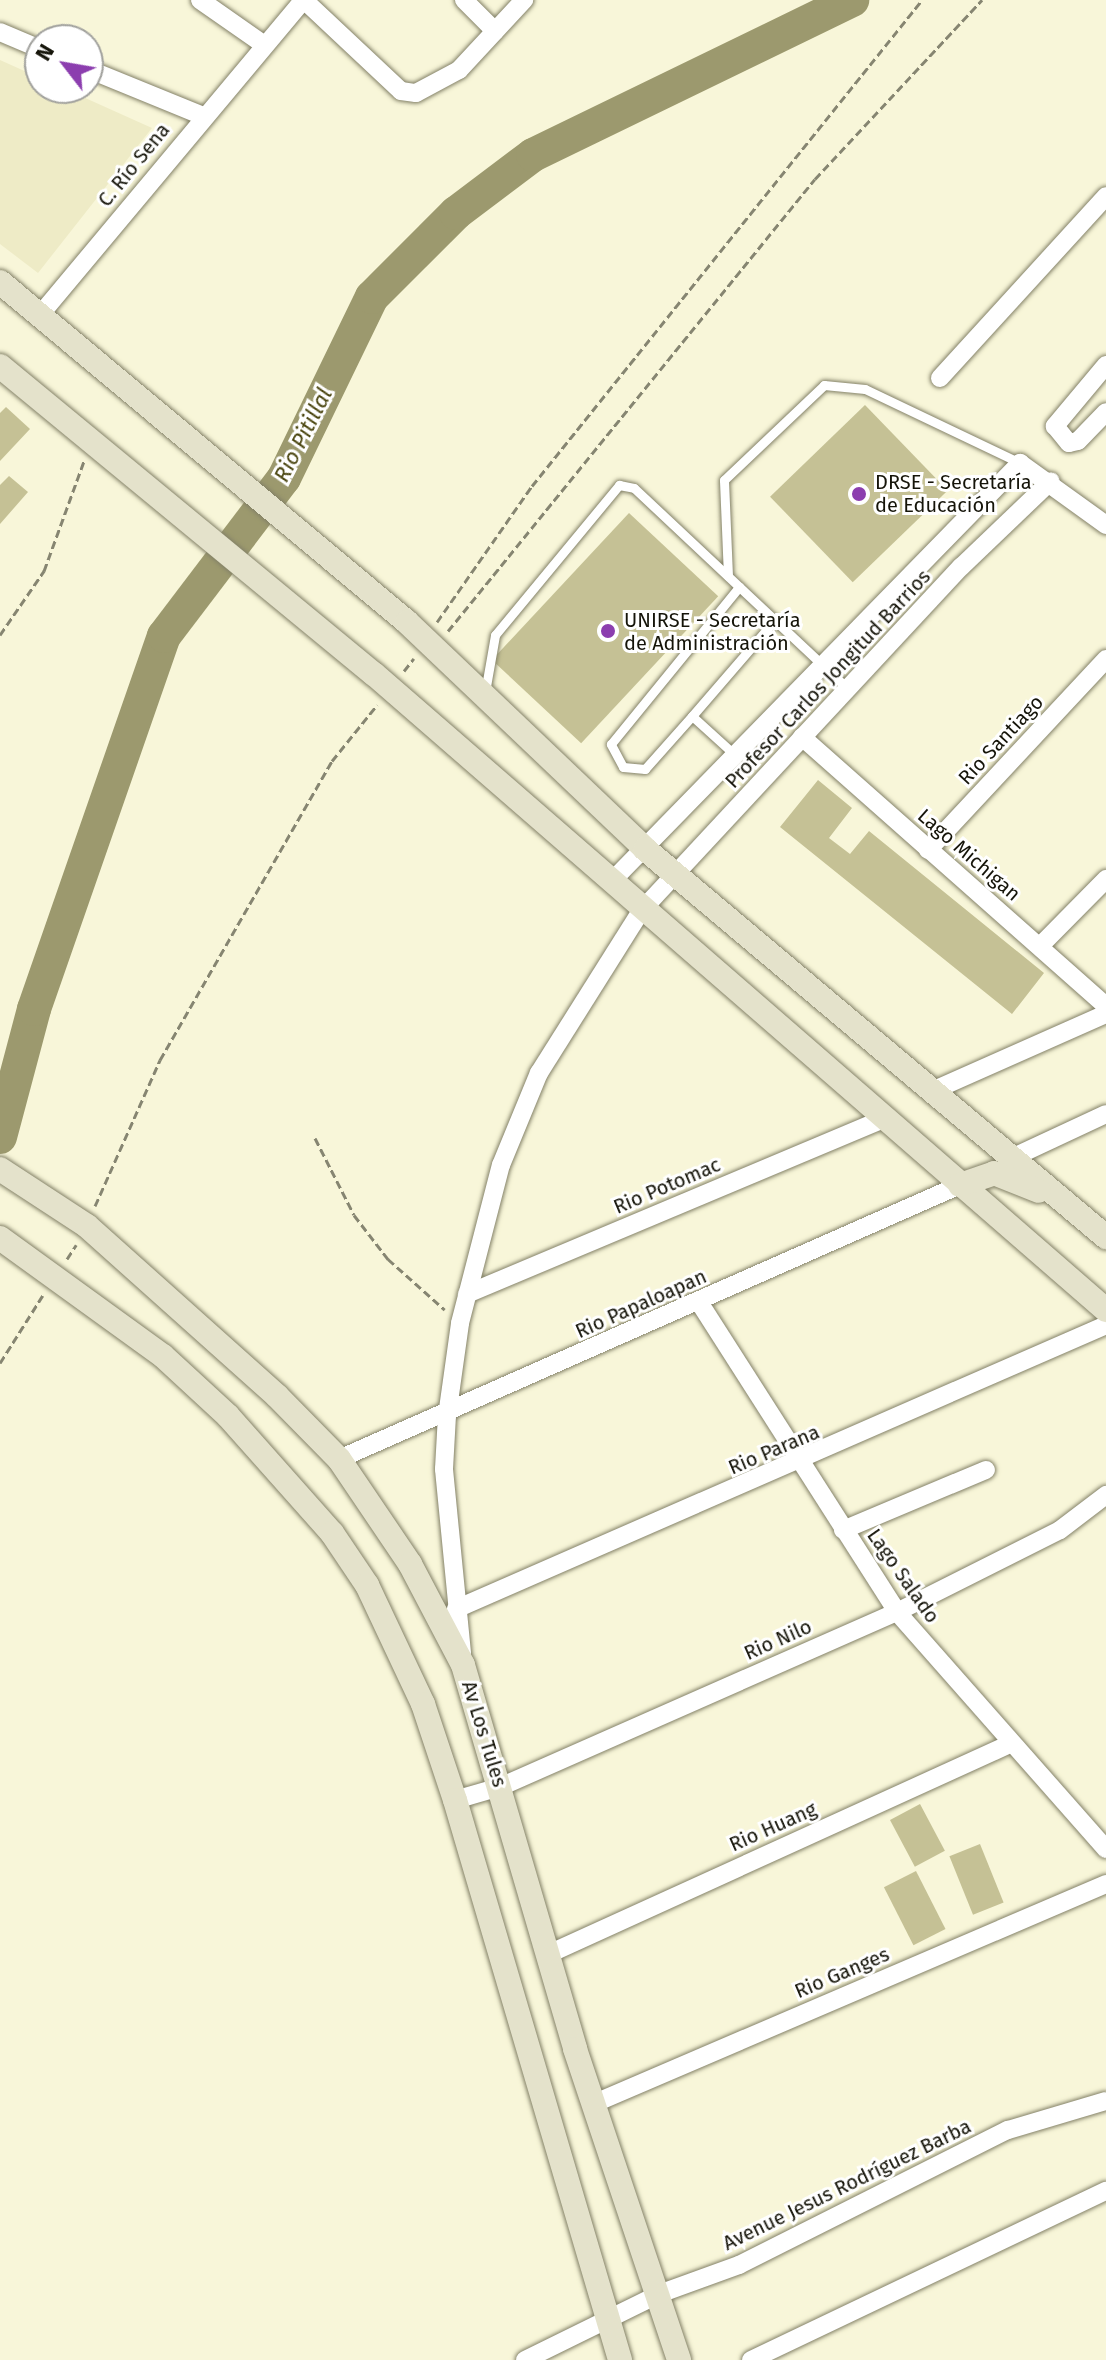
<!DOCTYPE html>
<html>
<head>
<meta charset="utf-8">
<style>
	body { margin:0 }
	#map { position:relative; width:1106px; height:2360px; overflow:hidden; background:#f8f6d9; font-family:"Fira Sans",sans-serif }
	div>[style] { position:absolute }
	.built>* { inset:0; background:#eeebc6 }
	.river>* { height:34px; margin:-17px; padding:0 17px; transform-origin:17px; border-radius:17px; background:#9c996e }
	.building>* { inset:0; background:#c5c195; transform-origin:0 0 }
	.path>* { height:3px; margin-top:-1.5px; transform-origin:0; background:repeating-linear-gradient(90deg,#868571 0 8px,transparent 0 12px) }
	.roads { filter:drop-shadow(0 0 2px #838167) drop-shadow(0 0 2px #838167) }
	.lane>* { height:9px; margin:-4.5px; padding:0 4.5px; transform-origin:4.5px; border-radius:4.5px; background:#fff }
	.street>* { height:18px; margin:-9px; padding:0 9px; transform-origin:9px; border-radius:9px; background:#fff }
	.secondary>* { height:24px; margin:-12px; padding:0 12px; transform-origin:12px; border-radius:12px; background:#e4e2cb }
	.dots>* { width:22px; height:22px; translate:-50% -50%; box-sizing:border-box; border:4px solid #fff; border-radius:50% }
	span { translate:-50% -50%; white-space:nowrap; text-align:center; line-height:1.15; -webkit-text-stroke:6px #fff; paint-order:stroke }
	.street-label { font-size:20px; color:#151409 }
	.poi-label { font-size:20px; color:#151409 }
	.left { translate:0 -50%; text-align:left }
	.water-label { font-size:22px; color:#49440e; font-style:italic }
	.north { position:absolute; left:24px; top:24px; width:80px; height:80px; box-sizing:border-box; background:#fff; border:2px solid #a1a19d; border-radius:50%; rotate:301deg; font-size:22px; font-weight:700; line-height:32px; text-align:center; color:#151409 }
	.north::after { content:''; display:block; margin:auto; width:28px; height:36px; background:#8c3eaf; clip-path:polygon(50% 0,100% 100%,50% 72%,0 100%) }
</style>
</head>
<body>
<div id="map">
	<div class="built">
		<i style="clip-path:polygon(0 60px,40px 78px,40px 88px,63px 88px,152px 128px,38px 273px,0 244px)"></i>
	</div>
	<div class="river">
		<i style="left:0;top:1137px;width:132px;rotate:-75.1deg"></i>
		<i style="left:34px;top:1009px;width:395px;rotate:-70.8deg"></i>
		<i style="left:164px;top:636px;width:198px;rotate:-52.8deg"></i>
		<i style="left:284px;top:478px;width:201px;rotate:-64.1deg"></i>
		<i style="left:372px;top:297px;width:119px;rotate:-45deg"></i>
		<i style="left:456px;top:213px;width:96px;rotate:-37deg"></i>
		<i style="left:533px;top:155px;width:355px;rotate:-25.9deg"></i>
	</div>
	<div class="building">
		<i style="left:865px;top:405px;width:119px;height:132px;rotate:46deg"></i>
		<i style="clip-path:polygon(6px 407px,30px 429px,0 461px,0 413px)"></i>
		<i style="clip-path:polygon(9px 476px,28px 492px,0 524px,0 485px)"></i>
		<i style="left:629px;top:513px;width:122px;height:201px;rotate:43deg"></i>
		<i style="clip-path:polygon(818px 780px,852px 808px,829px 838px,850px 854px,869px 831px,1044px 973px,1012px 1014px,780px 827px)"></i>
		<i style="left:920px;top:1804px;width:53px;height:34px;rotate:62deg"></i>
		<i style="left:980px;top:1844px;width:63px;height:33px;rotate:68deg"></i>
		<i style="left:916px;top:1871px;width:65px;height:36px;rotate:63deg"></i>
	</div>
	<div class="path">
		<i style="left:437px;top:622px;width:166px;rotate:-55.1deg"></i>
		<i style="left:532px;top:486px;width:623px;rotate:-51.25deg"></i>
		<i style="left:448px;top:631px;width:582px;rotate:-50.93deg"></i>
		<i style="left:815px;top:179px;width:245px;rotate:-47deg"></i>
		<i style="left:0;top:635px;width:78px;rotate:-55.5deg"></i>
		<i style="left:44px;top:571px;width:117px;rotate:-70deg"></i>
		<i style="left:404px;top:671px;width:16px;rotate:-52deg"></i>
		<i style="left:315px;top:1138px;width:86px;rotate:63.1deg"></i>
		<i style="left:354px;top:1215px;width:56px;rotate:52.3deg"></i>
		<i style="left:388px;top:1259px;width:76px;rotate:41.8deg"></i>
		<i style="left:95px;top:1206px;width:160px;rotate:-66deg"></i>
		<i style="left:160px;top:1060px;width:345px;rotate:-60.1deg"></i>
		<i style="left:332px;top:761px;width:72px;rotate:-51.2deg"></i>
		<i style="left:67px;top:1259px;width:17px;rotate:-57deg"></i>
		<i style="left:0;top:1363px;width:80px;rotate:-57.7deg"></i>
	</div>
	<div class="roads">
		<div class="lane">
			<i style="left:728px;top:576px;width:96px;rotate:-92.4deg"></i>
			<i style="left:724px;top:480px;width:138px;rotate:-43.5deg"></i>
			<i style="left:824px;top:385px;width:41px;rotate:5.6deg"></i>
			<i style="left:865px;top:389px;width:172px;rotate:25.5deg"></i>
			<i style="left:485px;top:692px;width:58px;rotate:-80deg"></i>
			<i style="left:495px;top:635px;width:195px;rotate:-50.4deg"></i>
			<i style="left:619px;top:485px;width:15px;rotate:11deg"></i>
			<i style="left:634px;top:488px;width:292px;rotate:43.2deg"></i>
			<i style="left:692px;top:716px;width:127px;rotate:-49.2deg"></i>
			<i style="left:735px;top:755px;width:58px;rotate:-137.8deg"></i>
			<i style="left:692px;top:716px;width:71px;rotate:131.6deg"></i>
			<i style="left:645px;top:769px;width:22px;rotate:-175deg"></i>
			<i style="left:623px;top:767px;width:26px;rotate:-118deg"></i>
			<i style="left:611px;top:744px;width:203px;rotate:-50.8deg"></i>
		</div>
		<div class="street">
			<i style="left:200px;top:0;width:77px;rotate:34.9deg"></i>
			<i style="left:304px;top:0;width:133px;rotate:43.2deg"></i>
			<i style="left:401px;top:91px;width:15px;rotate:8deg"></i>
			<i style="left:416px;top:93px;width:49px;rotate:-28.1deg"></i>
			<i style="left:459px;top:70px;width:96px;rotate:-47.1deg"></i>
			<i style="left:464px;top:0;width:44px;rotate:45deg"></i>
			<i style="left:0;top:32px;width:43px;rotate:23deg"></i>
			<i style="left:88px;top:69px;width:124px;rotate:22.2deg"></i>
			<i style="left:40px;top:315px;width:410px;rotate:-50.1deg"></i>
			<i style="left:1106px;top:365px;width:80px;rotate:129.9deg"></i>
			<i style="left:1055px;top:426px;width:22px;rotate:51deg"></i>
			<i style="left:1069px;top:443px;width:9px;rotate:-13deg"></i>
			<i style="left:1078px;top:441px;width:40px;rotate:-46deg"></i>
			<i style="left:940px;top:378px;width:246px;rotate:-47.6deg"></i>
			<i style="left:802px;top:737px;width:406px;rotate:41.5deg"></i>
			<i style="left:928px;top:850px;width:261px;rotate:-47deg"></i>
			<i style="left:611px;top:882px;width:586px;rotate:-45.69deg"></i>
			<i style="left:1020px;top:463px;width:106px;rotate:35.8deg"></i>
			<i style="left:1041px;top:945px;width:93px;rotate:-45.4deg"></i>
			<i style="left:932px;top:1091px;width:190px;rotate:-23.9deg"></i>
			<i style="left:1016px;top:1156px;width:99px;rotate:-25deg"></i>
			<i style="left:467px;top:1294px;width:452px;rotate:-22.8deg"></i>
			<i style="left:699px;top:1302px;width:368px;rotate:57.4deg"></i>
			<i style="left:897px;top:1612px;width:316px;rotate:48.6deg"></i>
			<i style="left:339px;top:1459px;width:679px;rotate:-23.81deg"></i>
			<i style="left:843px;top:1530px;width:155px;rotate:-22.8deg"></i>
			<i style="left:456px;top:1609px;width:709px;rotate:-23.6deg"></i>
			<i style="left:462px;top:1653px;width:185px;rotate:-95.6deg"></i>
			<i style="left:444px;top:1469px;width:53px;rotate:-86.8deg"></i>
			<i style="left:447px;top:1416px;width:94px;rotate:-82deg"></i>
			<i style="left:460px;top:1323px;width:163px;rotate:-75.5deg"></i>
			<i style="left:501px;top:1165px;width:100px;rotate:-67.6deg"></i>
			<i style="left:539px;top:1073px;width:191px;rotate:-57.8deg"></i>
			<i style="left:641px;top:911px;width:470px;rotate:-47.1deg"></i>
			<i style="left:961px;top:567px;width:124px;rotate:-43.7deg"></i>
			<i style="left:455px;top:1800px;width:47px;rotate:-16.1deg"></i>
			<i style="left:500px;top:1787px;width:434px;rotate:-23.8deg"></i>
			<i style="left:897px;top:1612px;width:182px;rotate:-26.7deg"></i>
			<i style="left:1060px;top:1530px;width:58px;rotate:-37.3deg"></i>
			<i style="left:553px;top:1952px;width:504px;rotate:-24.48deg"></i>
			<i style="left:595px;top:2103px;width:556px;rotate:-23.2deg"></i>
			<i style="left:525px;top:2360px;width:149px;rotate:-26.2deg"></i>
			<i style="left:659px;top:2294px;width:85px;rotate:-19.9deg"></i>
			<i style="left:739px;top:2265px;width:301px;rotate:-26.7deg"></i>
			<i style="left:1008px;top:2130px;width:102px;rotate:-16.5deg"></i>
			<i style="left:751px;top:2360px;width:393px;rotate:-25.5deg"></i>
		</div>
		<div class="secondary">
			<i style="left:0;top:282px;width:530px;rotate:39.87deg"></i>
			<i style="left:407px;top:622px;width:329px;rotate:43.6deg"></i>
			<i style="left:645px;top:849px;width:603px;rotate:40.09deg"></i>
			<i style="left:0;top:366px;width:484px;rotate:39.5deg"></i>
			<i style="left:374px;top:674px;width:970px;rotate:40.99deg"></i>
			<i style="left:0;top:1169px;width:104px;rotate:33.2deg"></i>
			<i style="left:87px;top:1226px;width:255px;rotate:41.8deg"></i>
			<i style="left:277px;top:1396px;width:88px;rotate:45.5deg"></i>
			<i style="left:339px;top:1459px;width:127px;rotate:55.9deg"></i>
			<i style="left:410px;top:1564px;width:114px;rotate:62.3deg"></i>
			<i style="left:463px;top:1665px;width:400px;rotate:73.7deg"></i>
			<i style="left:575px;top:2049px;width:328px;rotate:71.5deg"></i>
			<i style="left:960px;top:1185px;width:36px;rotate:-19deg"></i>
			<i style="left:994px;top:1173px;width:48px;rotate:21.8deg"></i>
			<i style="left:0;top:1238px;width:201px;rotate:35.9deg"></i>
			<i style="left:163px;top:1356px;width:88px;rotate:42.7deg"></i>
			<i style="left:228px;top:1416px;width:157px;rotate:48.4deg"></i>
			<i style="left:332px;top:1533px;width:63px;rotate:56.1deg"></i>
			<i style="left:367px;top:1585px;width:132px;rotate:64.8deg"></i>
			<i style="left:423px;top:1704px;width:101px;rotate:71.6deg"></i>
			<i style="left:455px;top:1800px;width:584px;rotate:73.58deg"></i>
		</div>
	</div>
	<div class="dots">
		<i style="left:859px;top:494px;background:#8c3eaf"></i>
		<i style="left:608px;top:631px;background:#8c3eaf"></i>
	</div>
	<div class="street-label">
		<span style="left:134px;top:165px;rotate:-51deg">C. Río Sena</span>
		<span style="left:828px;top:679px;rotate:-47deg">Profesor Carlos Jongitud Barrios</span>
		<span style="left:1001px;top:740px;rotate:-47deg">Rio Santiago</span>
		<span style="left:969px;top:855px;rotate:41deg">Lago Michigan</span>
		<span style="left:667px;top:1186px;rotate:-23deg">Rio Potomac</span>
		<span style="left:641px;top:1304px;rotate:-24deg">Rio Papaloapan</span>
		<span style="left:774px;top:1450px;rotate:-23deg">Rio Parana</span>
		<span style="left:903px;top:1576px;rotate:55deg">Lago Salado</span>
		<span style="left:778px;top:1640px;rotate:-24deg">Rio Nilo</span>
		<span style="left:484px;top:1734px;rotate:73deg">Av Los Tules</span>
		<span style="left:773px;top:1827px;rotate:-24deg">Rio Huang</span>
		<span style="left:842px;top:1973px;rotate:-23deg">Rio Ganges</span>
		<span style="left:847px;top:2185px;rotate:-26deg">Avenue Jesus Rodríguez Barba</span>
	</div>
	<div class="poi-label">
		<span class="left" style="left:875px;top:494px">DRSE - Secretaría<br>de Educación</span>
		<span class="left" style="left:624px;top:632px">UNIRSE - Secretaría<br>de Administración</span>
	</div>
	<div class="water-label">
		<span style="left:303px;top:435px;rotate:-63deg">Rio Pitillal</span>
	</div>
	<div class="north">N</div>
</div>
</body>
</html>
